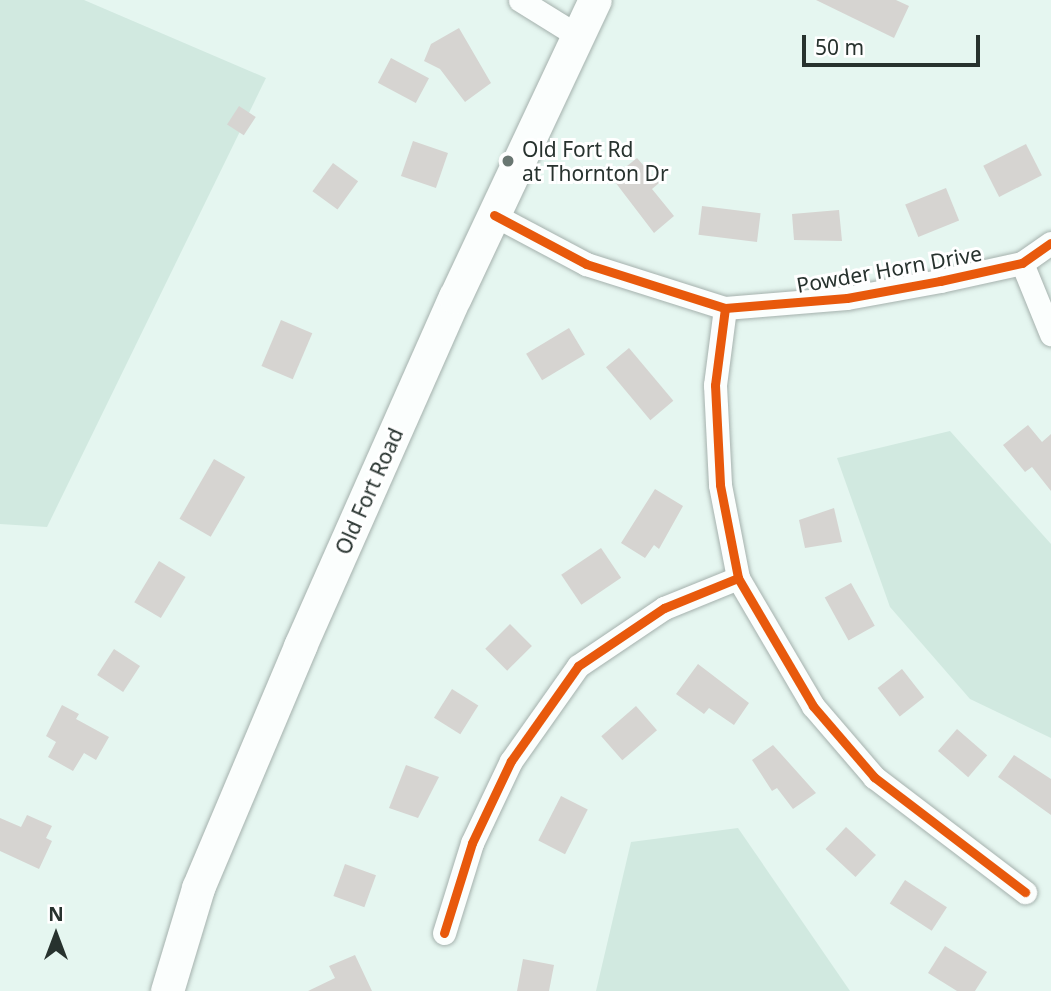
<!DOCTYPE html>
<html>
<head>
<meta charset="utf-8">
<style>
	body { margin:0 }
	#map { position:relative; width:1051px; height:991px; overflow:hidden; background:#e5f6f0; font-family:"Noto Sans",sans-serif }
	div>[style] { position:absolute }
	.green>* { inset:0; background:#d1e9e0 }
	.building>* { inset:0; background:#d6d4d1; transform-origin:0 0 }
	.roads { filter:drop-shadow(0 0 2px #a5b1ad) drop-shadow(0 0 2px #a5b1ad) }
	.street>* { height:23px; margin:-11.5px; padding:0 11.5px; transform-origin:11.5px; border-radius:11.5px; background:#fbfefd }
	.secondary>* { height:33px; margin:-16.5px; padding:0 16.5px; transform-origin:16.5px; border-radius:16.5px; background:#fbfefd }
	.cycleway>* { height:9px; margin:-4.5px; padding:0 4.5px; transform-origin:4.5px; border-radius:4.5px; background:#e8590c }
	.dots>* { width:19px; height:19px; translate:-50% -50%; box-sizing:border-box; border:4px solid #fff; border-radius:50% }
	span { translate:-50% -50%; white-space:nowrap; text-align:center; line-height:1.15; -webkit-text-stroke:6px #fff; paint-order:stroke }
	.poi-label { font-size:21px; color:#27322e }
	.left { translate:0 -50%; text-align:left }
	.street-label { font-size:21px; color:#27322e }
	.north { position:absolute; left:21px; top:900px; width:70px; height:70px; -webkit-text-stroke:5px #fff; paint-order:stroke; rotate:0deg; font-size:19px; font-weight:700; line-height:28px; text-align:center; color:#27322e }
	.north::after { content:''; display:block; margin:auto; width:24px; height:32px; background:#27322e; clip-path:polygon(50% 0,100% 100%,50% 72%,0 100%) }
	.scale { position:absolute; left:802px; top:35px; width:178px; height:32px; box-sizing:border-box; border:4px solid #27322e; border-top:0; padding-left:9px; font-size:21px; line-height:24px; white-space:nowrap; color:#27322e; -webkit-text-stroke:5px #fff; paint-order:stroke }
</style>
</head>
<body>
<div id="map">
	<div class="green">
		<i style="clip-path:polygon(0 0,84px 0,266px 78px,47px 527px,0 524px)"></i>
		<i style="clip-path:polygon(950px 431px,1051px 544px,1051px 738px,970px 699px,890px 607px,837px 458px)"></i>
		<i style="clip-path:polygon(738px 828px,850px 991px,596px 991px,631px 842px)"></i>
	</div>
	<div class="building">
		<i style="clip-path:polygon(816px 0,896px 0,909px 6px,894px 38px)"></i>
		<i style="clip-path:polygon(459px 28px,491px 83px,465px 102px,440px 69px,424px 61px,431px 44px)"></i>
		<i style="left:391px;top:58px;width:43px;height:28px;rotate:28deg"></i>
		<i style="left:239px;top:106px;width:20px;height:22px;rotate:33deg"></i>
		<i style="left:413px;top:141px;width:37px;height:37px;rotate:19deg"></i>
		<i style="left:1026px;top:144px;width:35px;height:48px;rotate:63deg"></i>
		<i style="clip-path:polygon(637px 158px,659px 183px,652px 189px,674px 216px,654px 233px,612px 178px)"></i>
		<i style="left:333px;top:163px;width:31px;height:35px;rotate:36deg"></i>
		<i style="left:946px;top:188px;width:35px;height:44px;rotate:68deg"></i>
		<i style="left:702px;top:206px;width:59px;height:29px;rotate:7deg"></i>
		<i style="clip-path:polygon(839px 210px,842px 241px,794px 240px,792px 214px)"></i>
		<i style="left:281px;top:320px;width:34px;height:50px;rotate:23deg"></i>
		<i style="left:569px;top:328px;width:31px;height:50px;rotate:59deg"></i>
		<i style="left:629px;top:348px;width:69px;height:30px;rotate:50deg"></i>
		<i style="clip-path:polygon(1028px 425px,1042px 442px,1051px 434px,1051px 491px,1032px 467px,1025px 472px,1003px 445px)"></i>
		<i style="left:214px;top:459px;width:36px;height:69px;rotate:30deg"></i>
		<i style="clip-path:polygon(655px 489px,683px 506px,659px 549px,654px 545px,645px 558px,621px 543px)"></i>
		<i style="clip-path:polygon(834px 508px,842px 542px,805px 548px,799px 520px)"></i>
		<i style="left:601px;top:548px;width:36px;height:48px;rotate:56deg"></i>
		<i style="left:159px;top:561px;width:31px;height:48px;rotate:31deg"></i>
		<i style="left:851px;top:583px;width:49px;height:30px;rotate:61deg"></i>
		<i style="left:510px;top:624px;width:31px;height:35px;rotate:45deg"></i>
		<i style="left:114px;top:649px;width:31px;height:31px;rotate:33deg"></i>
		<i style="clip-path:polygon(698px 664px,749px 703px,734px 725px,709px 708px,704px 714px,676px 694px)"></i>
		<i style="left:902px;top:669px;width:36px;height:31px;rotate:52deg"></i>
		<i style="left:452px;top:689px;width:31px;height:34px;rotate:32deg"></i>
		<i style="clip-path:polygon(62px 705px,79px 714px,76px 719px,109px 737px,96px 760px,84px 753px,73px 771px,48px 757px,56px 742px,46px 736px)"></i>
		<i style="left:636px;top:706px;width:32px;height:46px;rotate:49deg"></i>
		<i style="left:957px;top:729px;width:40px;height:29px;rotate:41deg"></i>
		<i style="clip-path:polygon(773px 745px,816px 793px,793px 809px,777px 788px,772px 791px,752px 760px)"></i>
		<i style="clip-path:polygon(1014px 755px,1051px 779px,1051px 815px,998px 777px)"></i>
		<i style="clip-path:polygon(406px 765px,439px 777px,418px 818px,389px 808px)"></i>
		<i style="left:561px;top:796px;width:30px;height:50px;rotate:27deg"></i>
		<i style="clip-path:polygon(27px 815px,52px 826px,46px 838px,52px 841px,39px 869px,0 851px,0 818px,21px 827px)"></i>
		<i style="left:846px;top:827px;width:41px;height:30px;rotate:43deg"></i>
		<i style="left:345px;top:864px;width:33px;height:34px;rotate:20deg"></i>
		<i style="left:905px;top:880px;width:50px;height:28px;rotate:33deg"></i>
		<i style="clip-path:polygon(945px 946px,987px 972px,975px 991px,957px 991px,928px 973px)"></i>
		<i style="clip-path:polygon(355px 955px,372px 991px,308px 991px,335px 978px,329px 966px)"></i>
		<i style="clip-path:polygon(523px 959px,554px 965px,549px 991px,517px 991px)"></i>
	</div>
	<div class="roads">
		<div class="street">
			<i style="left:520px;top:0;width:68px;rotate:31.8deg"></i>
			<i style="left:494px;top:215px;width:104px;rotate:28deg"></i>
			<i style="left:586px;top:264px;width:146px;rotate:17.6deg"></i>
			<i style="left:725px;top:308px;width:122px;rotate:-4.7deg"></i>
			<i style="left:847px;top:298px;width:95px;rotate:-10.4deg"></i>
			<i style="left:940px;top:281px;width:84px;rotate:-12.4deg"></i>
			<i style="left:1022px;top:263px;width:35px;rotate:-35deg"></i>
			<i style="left:1022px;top:263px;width:77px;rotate:67.8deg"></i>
			<i style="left:725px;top:308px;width:78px;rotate:97.4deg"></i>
			<i style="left:715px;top:385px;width:100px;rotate:87.1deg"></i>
			<i style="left:720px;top:485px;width:95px;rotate:79deg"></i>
			<i style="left:738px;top:578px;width:148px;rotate:59.6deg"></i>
			<i style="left:813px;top:706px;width:94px;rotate:49.3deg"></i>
			<i style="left:874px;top:777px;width:190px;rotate:37.3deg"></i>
			<i style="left:444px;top:933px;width:94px;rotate:-72.7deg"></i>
			<i style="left:472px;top:843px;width:91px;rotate:-64.6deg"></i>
			<i style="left:511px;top:761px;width:116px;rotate:-54.8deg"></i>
			<i style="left:578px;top:666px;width:104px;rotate:-34deg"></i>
			<i style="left:664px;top:608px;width:80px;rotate:-22.1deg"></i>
		</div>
		<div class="secondary">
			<i style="left:167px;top:991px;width:108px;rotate:-73.2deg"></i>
			<i style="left:198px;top:888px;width:263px;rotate:-67.1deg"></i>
			<i style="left:300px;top:646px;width:382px;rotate:-66.1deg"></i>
			<i style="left:455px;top:297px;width:328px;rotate:-64.8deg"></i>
		</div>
	</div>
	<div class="cycleway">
		<i style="left:494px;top:215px;width:104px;rotate:28deg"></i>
		<i style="left:586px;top:264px;width:146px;rotate:17.6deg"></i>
		<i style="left:725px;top:308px;width:122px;rotate:-4.7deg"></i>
		<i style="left:847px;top:298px;width:95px;rotate:-10.4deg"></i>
		<i style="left:940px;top:281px;width:84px;rotate:-12.4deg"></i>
		<i style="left:1022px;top:263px;width:35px;rotate:-35deg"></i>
		<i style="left:725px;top:308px;width:78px;rotate:97.4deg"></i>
		<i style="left:715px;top:385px;width:100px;rotate:87.1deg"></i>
		<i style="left:720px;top:485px;width:95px;rotate:79deg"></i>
		<i style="left:738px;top:578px;width:148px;rotate:59.6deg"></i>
		<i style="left:813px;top:706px;width:94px;rotate:49.3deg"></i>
		<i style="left:874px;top:777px;width:190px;rotate:37.3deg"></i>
		<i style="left:444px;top:933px;width:94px;rotate:-72.7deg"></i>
		<i style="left:472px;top:843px;width:91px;rotate:-64.6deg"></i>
		<i style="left:511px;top:761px;width:116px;rotate:-54.8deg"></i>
		<i style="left:578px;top:666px;width:104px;rotate:-34deg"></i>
		<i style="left:664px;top:608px;width:80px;rotate:-22.1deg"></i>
	</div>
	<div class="dots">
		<i style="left:508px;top:161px;background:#6a7772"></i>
	</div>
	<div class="poi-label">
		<span class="left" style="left:522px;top:161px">Old Fort Rd<br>at Thornton Dr</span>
	</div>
	<div class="street-label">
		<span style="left:889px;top:269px;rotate:-10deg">Powder Horn Drive</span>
		<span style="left:369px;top:491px;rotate:-66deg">Old Fort Road</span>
	</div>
	<div class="north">N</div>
	<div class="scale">50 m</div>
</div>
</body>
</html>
